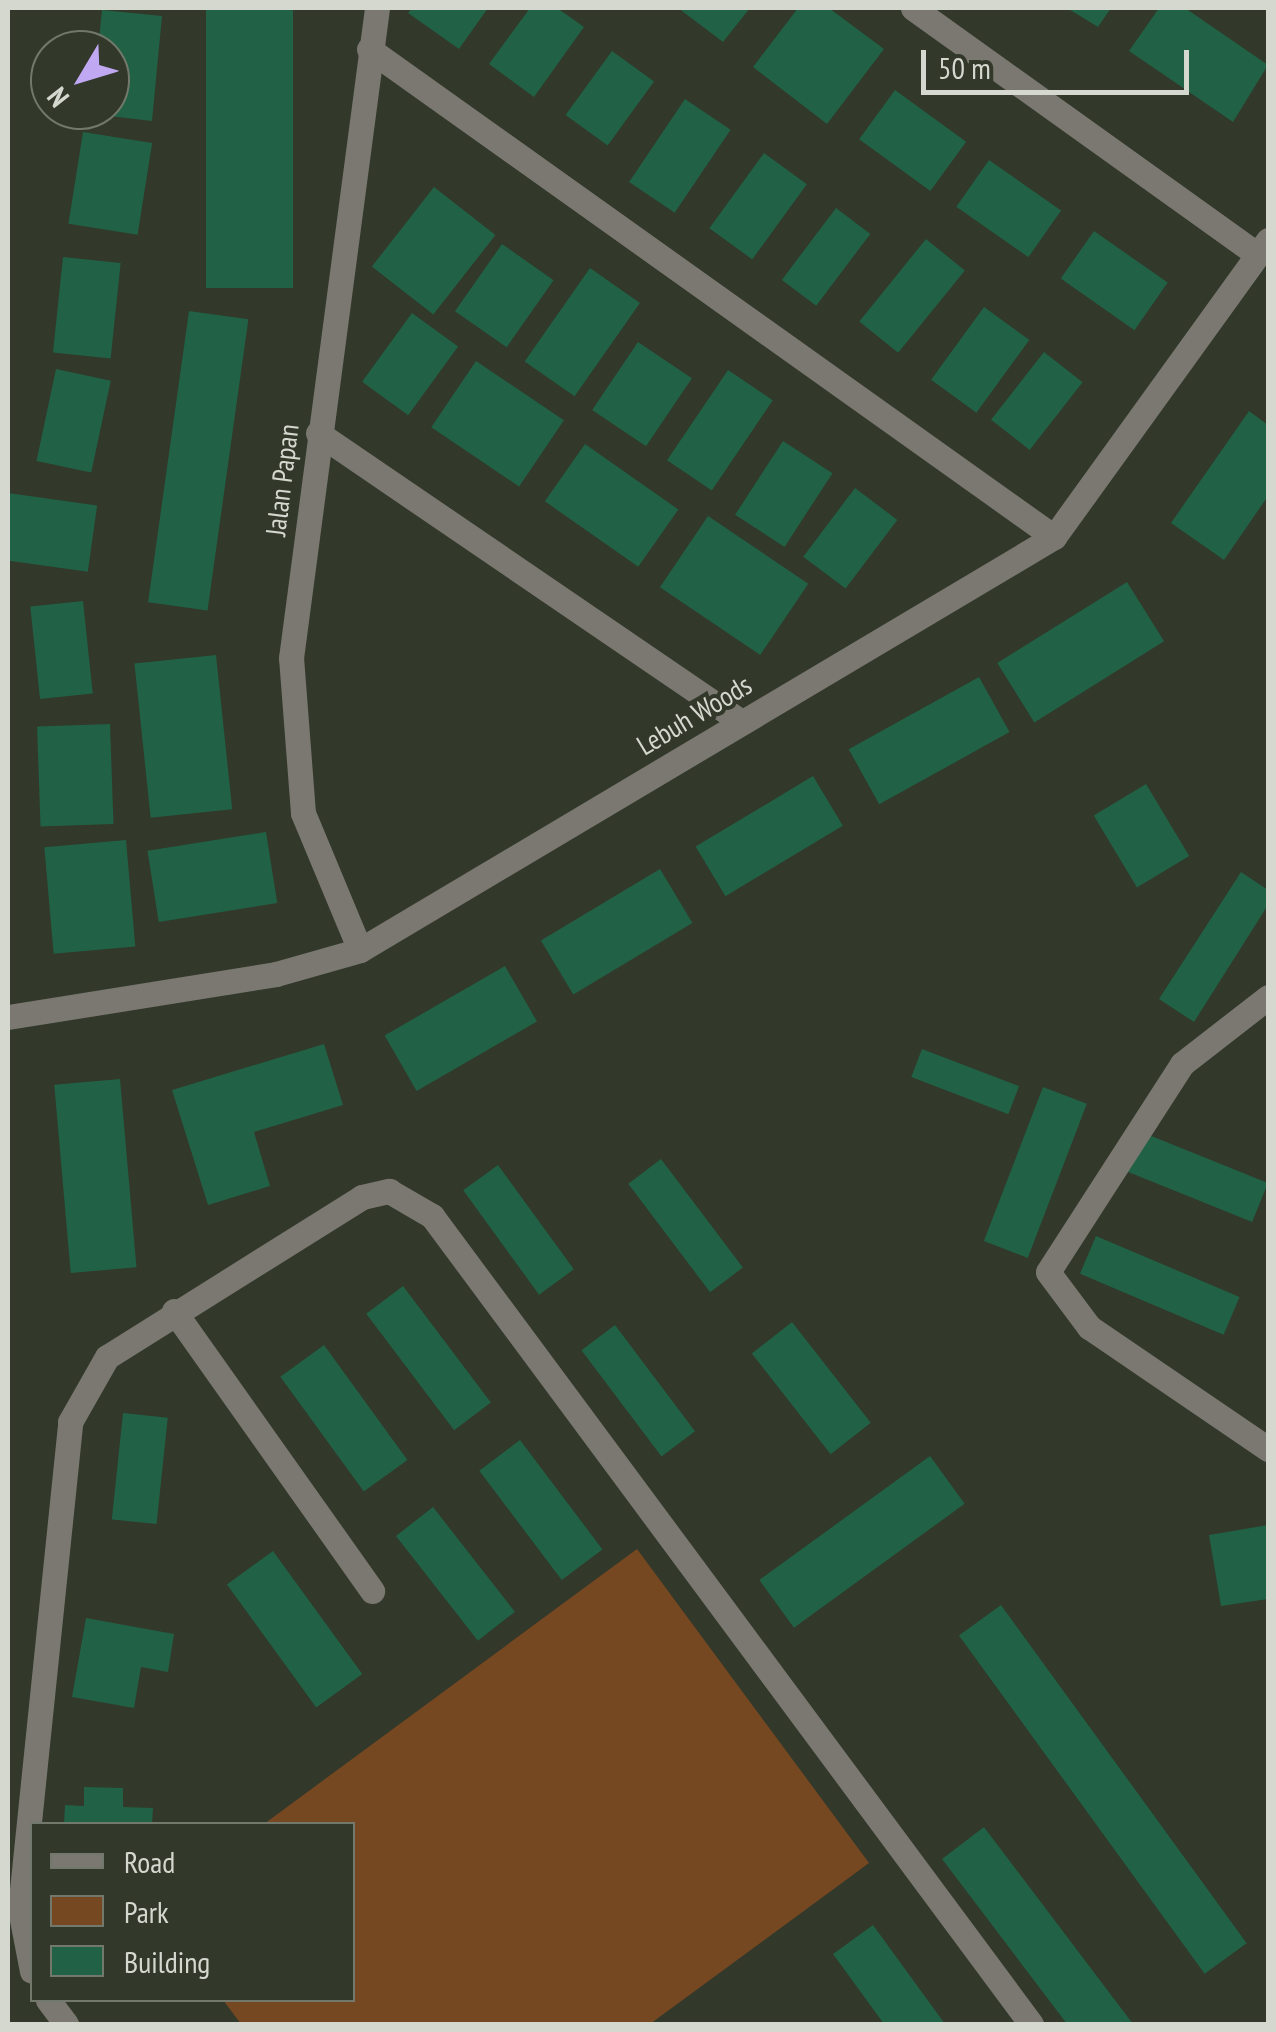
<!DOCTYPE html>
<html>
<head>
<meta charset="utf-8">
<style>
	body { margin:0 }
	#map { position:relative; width:1276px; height:2032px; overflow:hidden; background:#32382a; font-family:"PT Sans Narrow",sans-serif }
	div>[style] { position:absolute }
	.green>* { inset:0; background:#764822 }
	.building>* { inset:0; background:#216145; transform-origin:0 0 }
	.minor>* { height:25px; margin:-12.5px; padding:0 12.5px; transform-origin:12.5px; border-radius:12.5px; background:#7a7871 }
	span { translate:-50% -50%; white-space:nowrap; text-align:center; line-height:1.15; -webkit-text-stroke:8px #32382a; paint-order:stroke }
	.street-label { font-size:28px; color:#d4d8cf }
	.frame { position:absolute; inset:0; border:10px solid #d4d8cf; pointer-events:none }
	.legend { position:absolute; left:30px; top:1822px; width:325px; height:180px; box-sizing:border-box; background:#32382a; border:2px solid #73786c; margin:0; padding:12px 18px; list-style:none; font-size:30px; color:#d4d8cf }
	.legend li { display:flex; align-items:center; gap:20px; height:50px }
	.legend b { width:50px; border:2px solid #73786c }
	.north { position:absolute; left:30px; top:30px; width:100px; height:100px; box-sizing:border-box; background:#32382a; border:2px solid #73786c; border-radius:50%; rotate:232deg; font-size:28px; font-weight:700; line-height:40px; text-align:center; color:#d4d8cf }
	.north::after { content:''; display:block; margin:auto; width:35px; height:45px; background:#c0a8f3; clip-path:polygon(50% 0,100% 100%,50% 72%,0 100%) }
	.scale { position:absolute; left:921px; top:50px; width:268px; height:45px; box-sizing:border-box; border:5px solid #d4d8cf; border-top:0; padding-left:12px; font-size:30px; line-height:35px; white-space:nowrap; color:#d4d8cf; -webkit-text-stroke:8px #32382a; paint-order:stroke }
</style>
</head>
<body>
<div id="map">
	<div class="green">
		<i style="clip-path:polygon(637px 1549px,869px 1863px,650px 2024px,241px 2024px,223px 2000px,352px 2000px,352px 1824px,264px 1824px)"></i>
	</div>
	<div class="building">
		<i style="left:206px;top:8px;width:87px;height:280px"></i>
		<i style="clip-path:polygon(412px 8px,488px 8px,459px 49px,408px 13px)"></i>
		<i style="clip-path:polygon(530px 8px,557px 8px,584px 27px,534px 97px,489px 64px)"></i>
		<i style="clip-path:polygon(678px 8px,750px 8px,723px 42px)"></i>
		<i style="clip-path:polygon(798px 8px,829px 8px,884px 49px,827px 124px,753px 67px)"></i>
		<i style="clip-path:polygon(1067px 8px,1111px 8px,1098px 27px)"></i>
		<i style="clip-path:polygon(1159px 8px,1185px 8px,1268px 65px,1233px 122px,1129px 51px)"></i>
		<i style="clip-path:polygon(102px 10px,162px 16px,152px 121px,92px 114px,110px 110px,110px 50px,98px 50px)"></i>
		<i style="left:612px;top:51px;width:52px;height:79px;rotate:36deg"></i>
		<i style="left:895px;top:90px;width:88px;height:61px;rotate:36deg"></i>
		<i style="left:685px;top:99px;width:55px;height:100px;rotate:34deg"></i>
		<i style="left:83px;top:132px;width:70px;height:93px;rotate:9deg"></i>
		<i style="left:764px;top:153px;width:53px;height:93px;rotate:36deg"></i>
		<i style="left:989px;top:160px;width:88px;height:57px;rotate:35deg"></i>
		<i style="left:434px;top:187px;width:78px;height:101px;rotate:38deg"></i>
		<i style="left:836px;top:208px;width:43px;height:90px;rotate:37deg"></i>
		<i style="left:1094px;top:231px;width:90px;height:58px;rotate:35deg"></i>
		<i style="left:926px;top:239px;width:50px;height:106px;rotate:39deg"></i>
		<i style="left:502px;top:244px;width:63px;height:82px;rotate:35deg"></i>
		<i style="left:63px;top:257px;width:58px;height:96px;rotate:6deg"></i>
		<i style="left:590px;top:268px;width:61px;height:114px;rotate:35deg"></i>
		<i style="left:984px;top:307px;width:56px;height:90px;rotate:36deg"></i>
		<i style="left:189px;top:311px;width:60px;height:294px;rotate:8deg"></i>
		<i style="left:412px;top:313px;width:57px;height:85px;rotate:36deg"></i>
		<i style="left:638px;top:342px;width:65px;height:82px;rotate:34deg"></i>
		<i style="left:1044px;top:352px;width:49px;height:86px;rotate:38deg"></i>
		<i style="left:476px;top:361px;width:106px;height:80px;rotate:34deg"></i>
		<i style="left:56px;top:369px;width:56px;height:94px;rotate:12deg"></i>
		<i style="left:728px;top:370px;width:54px;height:109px;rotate:34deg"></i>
		<i style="clip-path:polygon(1249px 411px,1268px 425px,1268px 496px,1224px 560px,1171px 523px)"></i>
		<i style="left:783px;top:441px;width:59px;height:88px;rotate:33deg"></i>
		<i style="left:585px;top:444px;width:114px;height:70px;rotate:35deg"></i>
		<i style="left:855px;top:488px;width:53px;height:86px;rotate:37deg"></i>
		<i style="left:8px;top:493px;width:90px;height:67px;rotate:8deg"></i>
		<i style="left:708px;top:516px;width:121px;height:86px;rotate:34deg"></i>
		<i style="left:1127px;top:582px;width:70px;height:153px;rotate:58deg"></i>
		<i style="left:83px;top:601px;width:93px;height:53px;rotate:84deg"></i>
		<i style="left:216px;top:655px;width:155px;height:82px;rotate:84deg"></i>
		<i style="left:979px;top:677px;width:63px;height:149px;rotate:61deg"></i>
		<i style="left:110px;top:724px;width:100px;height:73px;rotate:88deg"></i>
		<i style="left:813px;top:776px;width:58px;height:137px;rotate:59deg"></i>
		<i style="left:1146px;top:784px;width:84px;height:61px;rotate:59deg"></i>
		<i style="left:266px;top:832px;width:72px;height:120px;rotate:81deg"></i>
		<i style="left:126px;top:840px;width:107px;height:82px;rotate:85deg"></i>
		<i style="left:660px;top:869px;width:63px;height:139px;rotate:59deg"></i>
		<i style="clip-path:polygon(1241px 872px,1268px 890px,1268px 905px,1194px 1022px,1159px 999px)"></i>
		<i style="left:505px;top:966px;width:64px;height:139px;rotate:60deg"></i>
		<i style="clip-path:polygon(324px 1044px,343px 1105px,254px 1132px,270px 1186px,208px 1205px,172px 1090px)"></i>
		<i style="left:922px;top:1049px;width:104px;height:30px;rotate:21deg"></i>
		<i style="left:120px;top:1079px;width:189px;height:66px;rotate:85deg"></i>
		<i style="left:1043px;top:1087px;width:47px;height:165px;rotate:21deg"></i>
		<i style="left:1139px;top:1131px;width:139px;height:42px;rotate:22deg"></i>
		<i style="left:661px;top:1159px;width:136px;height:41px;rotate:53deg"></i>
		<i style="left:498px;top:1165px;width:129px;height:43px;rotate:54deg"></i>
		<i style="left:1096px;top:1236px;width:156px;height:41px;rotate:23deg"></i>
		<i style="left:403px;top:1286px;width:146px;height:46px;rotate:53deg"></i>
		<i style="left:792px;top:1322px;width:128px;height:51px;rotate:52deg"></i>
		<i style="left:615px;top:1325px;width:133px;height:42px;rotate:53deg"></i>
		<i style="left:324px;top:1345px;width:142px;height:54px;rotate:54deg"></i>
		<i style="left:123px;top:1413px;width:45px;height:107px;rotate:6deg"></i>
		<i style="left:520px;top:1440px;width:137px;height:51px;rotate:53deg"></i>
		<i style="left:930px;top:1456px;width:59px;height:211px;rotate:54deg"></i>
		<i style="left:433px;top:1507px;width:133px;height:47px;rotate:52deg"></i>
		<i style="clip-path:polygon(1268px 1525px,1268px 1599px,1221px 1606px,1209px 1535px)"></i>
		<i style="left:273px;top:1551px;width:152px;height:57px;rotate:54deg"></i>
		<i style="left:1001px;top:1605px;width:418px;height:52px;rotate:54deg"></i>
		<i style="clip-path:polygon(86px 1618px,174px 1634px,168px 1672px,141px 1667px,134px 1708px,72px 1697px)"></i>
		<i style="clip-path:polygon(84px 1787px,123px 1788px,123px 1807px,153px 1808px,152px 1824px,64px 1824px,65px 1805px,84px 1806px)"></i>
		<i style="clip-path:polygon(984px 1827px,1133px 2024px,1067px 2024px,942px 1859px)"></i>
		<i style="clip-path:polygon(873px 1925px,945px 2024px,884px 2024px,833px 1954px)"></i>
	</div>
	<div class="minor">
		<i style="left:913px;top:8px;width:424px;rotate:35.6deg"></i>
		<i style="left:369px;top:49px;width:841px;rotate:35.47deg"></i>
		<i style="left:318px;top:433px;width:511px;rotate:34.31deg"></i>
		<i style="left:360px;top:950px;width:148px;rotate:-112.6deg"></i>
		<i style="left:303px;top:813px;width:155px;rotate:-94.4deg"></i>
		<i style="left:291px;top:658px;width:656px;rotate:-82.46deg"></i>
		<i style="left:1268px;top:997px;width:109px;rotate:142.1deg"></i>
		<i style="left:1182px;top:1064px;width:247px;rotate:122.8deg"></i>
		<i style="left:1048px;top:1272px;width:69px;rotate:53.3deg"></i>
		<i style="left:1089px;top:1327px;width:217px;rotate:34.3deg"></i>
		<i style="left:8px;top:1017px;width:271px;rotate:-9.1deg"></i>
		<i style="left:276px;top:974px;width:87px;rotate:-15.9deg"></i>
		<i style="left:360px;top:950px;width:808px;rotate:-30.76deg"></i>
		<i style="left:1054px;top:537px;width:366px;rotate:-54.2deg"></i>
		<i style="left:174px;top:1311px;width:343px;rotate:54.7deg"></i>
		<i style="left:32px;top:1971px;width:63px;rotate:-101deg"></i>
		<i style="left:20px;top:1909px;width:490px;rotate:-84.1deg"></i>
		<i style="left:70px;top:1422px;width:75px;rotate:-60.4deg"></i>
		<i style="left:107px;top:1357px;width:301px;rotate:-32.1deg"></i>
		<i style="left:362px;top:1197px;width:28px;rotate:-13deg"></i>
		<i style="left:389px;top:1191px;width:50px;rotate:30.2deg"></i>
		<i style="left:432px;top:1216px;width:1006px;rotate:53.45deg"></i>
		<i style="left:48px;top:2000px;width:30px;rotate:53deg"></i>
	</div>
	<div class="street-label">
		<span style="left:282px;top:480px;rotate:-83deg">Jalan Papan</span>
		<span style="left:694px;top:715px;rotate:-31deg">Lebuh Woods</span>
	</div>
	<div class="frame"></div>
	<ul class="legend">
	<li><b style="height:12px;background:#7a7871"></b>Road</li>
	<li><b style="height:28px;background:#764822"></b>Park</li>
	<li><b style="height:28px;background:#216145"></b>Building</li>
	</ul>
	<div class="north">N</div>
	<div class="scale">50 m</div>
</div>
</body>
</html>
